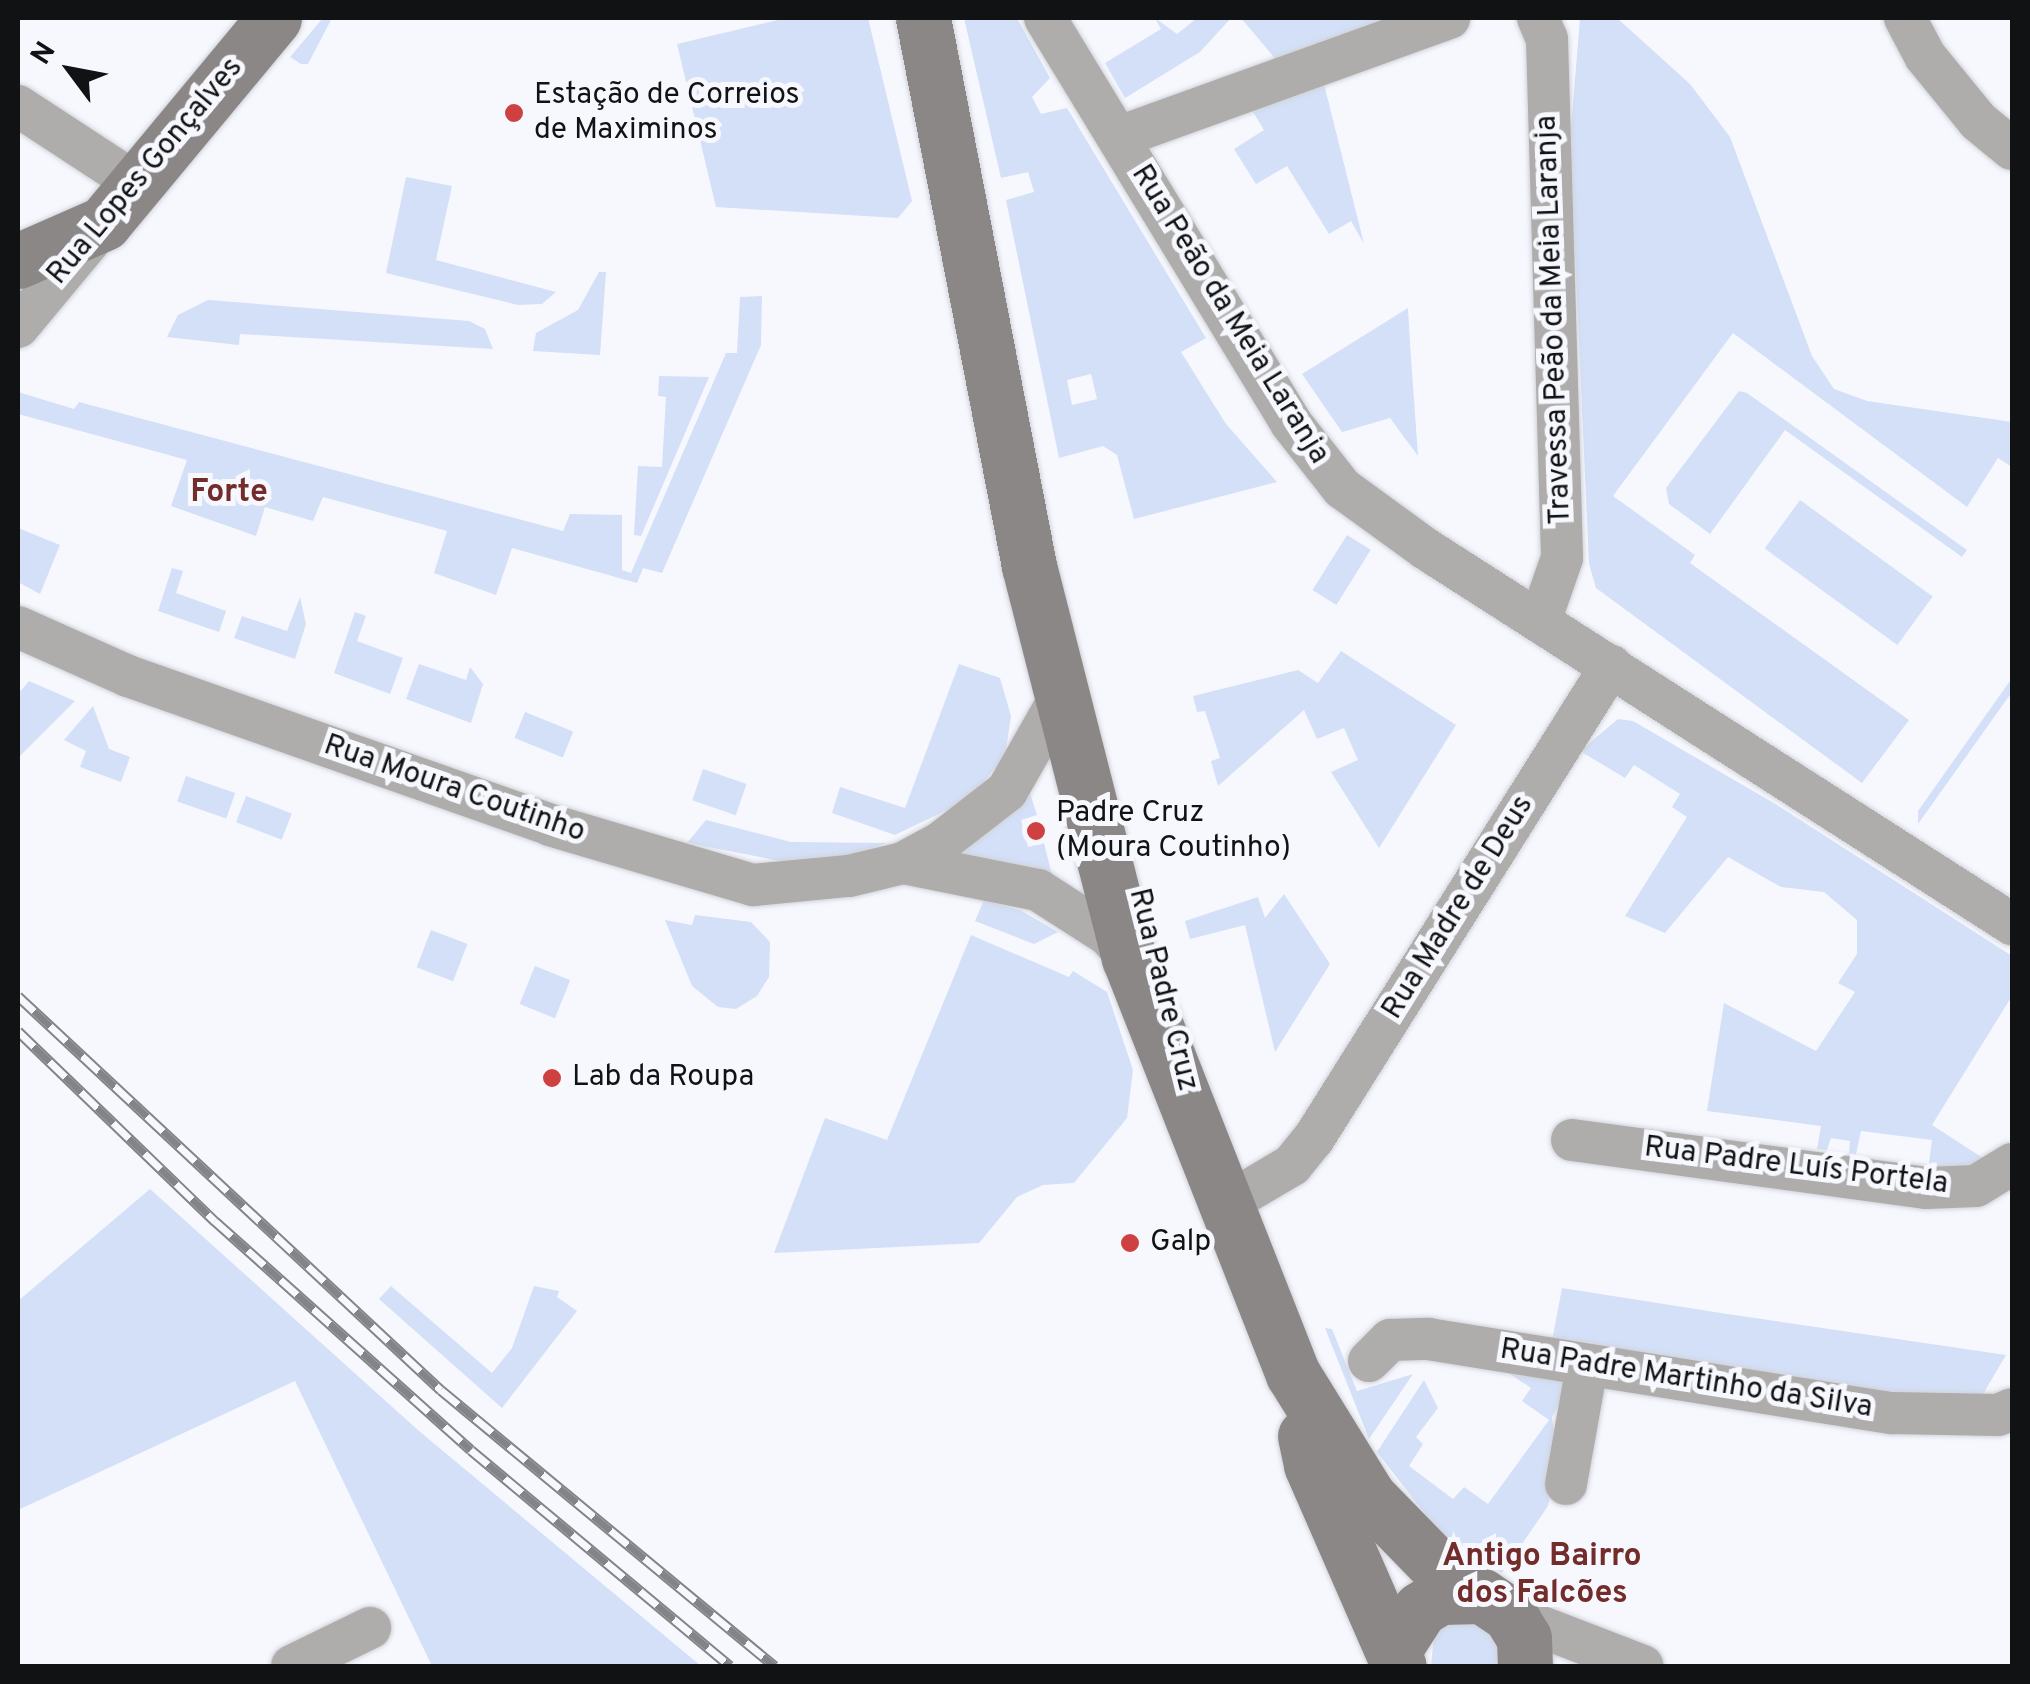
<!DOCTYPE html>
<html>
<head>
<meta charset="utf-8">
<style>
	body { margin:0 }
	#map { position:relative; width:2030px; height:1684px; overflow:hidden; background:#f6f8fe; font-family:Overpass,sans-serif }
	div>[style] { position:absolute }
	.green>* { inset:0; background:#d3e0f8; transform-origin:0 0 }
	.roads { filter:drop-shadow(0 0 2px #d1d3d9) drop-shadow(0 0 2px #d1d3d9) }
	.street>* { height:42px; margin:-21px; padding:0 21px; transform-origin:21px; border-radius:21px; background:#afacac }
	.secondary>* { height:55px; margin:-27.5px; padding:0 27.5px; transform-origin:27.5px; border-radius:27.5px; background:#8c8787 }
	.rail>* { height:11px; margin-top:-5.5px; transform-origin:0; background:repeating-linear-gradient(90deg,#f6f8fe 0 22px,#828488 0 44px); box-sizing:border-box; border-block:2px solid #828488 }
	.dots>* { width:28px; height:28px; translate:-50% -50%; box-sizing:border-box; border:5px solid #f6f8fe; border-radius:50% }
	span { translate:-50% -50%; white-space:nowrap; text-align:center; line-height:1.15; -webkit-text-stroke:10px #f6f8fe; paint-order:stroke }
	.poi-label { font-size:30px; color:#111214 }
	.left { translate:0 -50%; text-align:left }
	.street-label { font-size:30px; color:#111214 }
	.neighbourhood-label { font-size:32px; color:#722c2a; font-weight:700 }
	.frame { position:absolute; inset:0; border:20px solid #111214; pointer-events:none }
	.north { position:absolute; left:20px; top:20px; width:100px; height:100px; -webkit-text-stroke:8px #f6f8fe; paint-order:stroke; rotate:302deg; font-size:28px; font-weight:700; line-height:40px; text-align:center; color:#111214 }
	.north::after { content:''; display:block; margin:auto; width:35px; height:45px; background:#111214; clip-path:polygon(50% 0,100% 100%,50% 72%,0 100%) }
</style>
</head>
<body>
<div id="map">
	<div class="green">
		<i style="clip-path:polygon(323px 18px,332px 18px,308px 64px,301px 64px,290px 57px)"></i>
		<i style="clip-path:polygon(786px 18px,868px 18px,912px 201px,898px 218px,716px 207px,677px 44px)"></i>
		<i style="clip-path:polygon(evenodd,964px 18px,1017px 18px,1050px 78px,1032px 97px,1041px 114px,1067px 108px,1206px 338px,1181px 352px,1226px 424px,1277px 482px,1134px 519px,1117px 455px,1103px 446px,1059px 458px,1006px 200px,1034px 192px,1028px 172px,1001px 178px,964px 18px,1091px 374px,1097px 399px,1072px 405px,1067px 380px,1091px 374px)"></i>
		<i style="clip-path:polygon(1155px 18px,1177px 34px,1197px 18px,1231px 18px,1200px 52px,1125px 98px,1105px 63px,1161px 29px)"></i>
		<i style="clip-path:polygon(1241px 18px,1391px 18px,1278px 62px)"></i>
		<i style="clip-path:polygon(1580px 18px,1617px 18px,1690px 84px,1730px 137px,1812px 356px,1834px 389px,1867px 401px,2012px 422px,2012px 467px,1998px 458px,1967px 507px,1733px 333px,1613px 496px,1695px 555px,1690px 563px,1909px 720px,1862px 783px,1596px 588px,1589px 564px,1570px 141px)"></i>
		<i style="clip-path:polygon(1323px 80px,1364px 244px,1351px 221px,1329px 234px,1287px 166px,1256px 184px,1234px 149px,1264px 130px,1250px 107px)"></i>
		<i style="clip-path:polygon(406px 177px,452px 186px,436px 260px,556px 292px,542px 304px,518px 305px,386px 273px)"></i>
		<i style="clip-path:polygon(599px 272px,606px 272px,600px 355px,533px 351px,536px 333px,578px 310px)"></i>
		<i style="clip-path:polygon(762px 296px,761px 345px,662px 573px,643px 568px,637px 583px,512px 548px,496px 595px,434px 573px,447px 531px,323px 497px,313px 521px,265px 507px,256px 536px,171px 506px,187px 460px,18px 414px,18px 392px,74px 409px,79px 402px,563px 531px,570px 514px,622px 515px,622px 570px,631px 573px,726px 353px,737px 353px,740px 297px)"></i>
		<i style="clip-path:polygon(208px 300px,469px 321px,485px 329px,493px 349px,240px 334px,239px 345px,167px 337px,178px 315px)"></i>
		<i style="clip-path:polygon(1408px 308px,1410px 344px,1418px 456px,1390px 418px,1342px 432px,1302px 374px)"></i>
		<i style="clip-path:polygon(659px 376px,709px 377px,641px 536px,634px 535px,638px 466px,662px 467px,666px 397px,658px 396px)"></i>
		<i style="clip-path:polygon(1739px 391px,1747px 393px,1967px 550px,1962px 557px,1785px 430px,1710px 534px,1669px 504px,1666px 488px)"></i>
		<i style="left:1800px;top:500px;width:164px;height:60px;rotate:36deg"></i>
		<i style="clip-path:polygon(18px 528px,60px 545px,40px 594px,18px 582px)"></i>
		<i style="left:1347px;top:535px;width:28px;height:65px;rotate:32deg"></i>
		<i style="clip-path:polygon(172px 568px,183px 571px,176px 593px,226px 611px,219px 632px,158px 611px)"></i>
		<i style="clip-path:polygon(300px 597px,306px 624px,295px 659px,234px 638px,242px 616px,287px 631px)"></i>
		<i style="clip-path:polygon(355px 612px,366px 616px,357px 641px,403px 658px,390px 694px,334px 673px)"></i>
		<i style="clip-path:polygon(1341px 651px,1456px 725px,1379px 848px,1331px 772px,1358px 760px,1344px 728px,1317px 739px,1304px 710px,1218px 786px,1211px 761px,1220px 758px,1205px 711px,1197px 712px,1193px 696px,1298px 670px,1318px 683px)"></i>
		<i style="clip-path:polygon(419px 664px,466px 680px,470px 667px,483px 684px,471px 723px,406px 699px)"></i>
		<i style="clip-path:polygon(959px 664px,1000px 678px,1011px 716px,1005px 756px,981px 785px,957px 805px,895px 835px,832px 813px,840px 787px,905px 808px)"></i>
		<i style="clip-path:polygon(2012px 678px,2012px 692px,1918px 824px,1918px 811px)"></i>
		<i style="clip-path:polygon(29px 681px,75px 701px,18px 758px,18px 694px)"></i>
		<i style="clip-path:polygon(93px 706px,109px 749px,130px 757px,121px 782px,80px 767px,86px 751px,64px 740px)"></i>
		<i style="left:525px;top:712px;width:52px;height:28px;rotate:22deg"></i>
		<i style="clip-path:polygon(1618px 719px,1633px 721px,1777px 805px,2012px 956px,2012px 996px,1932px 1125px,1989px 1162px,1928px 1171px,1932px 1140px,1861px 1131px,1856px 1154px,1849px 1153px,1850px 1141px,1831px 1138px,1827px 1150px,1817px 1149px,1821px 1126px,1707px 1111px,1724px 1003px,1816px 1051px,1855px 992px,1838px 983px,1857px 954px,1857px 920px,1824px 892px,1781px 887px,1728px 857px,1665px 933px,1625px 916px,1687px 817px,1672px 807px,1680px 794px,1634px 765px,1625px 778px,1580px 751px)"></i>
		<i style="left:703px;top:769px;width:46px;height:33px;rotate:19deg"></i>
		<i style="left:186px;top:776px;width:52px;height:27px;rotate:19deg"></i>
		<i style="clip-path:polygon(1028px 787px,1037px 815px,1021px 820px,1028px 847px,1044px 843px,1054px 883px,940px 858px)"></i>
		<i style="left:246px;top:796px;width:49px;height:28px;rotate:21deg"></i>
		<i style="clip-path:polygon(706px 820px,791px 842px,886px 843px,858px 854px,786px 862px,687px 843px)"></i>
		<i style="clip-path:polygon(1284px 894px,1330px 964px,1275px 1052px,1245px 925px,1190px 939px,1185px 921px,1258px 897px,1265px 918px)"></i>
		<i style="clip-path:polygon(984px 900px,1020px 910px,1058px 932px,1034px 944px,975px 921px)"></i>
		<i style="clip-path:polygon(695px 915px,751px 922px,770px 942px,769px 977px,757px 996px,736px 1009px,718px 1007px,692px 986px,665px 920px,692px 925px)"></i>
		<i style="left:431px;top:930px;width:39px;height:40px;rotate:21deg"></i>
		<i style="clip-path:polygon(971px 935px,1069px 977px,1073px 971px,1107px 992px,1133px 1070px,1127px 1118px,1074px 1183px,1043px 1185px,1017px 1197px,979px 1243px,774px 1253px,825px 1118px,887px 1140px)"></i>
		<i style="left:535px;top:966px;width:38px;height:41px;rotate:22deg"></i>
		<i style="clip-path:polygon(150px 1189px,419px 1431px,701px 1666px,432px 1666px,295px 1381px,18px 1510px,18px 1301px)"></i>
		<i style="clip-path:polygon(391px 1286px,492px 1373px,512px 1348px,534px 1286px,559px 1291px,557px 1297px,577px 1311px,502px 1408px,379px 1299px)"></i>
		<i style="clip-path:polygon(1562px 1288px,1721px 1313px,2006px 1355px,1983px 1394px,1962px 1401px,1551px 1346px)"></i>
		<i style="clip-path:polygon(1325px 1328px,1332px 1329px,1357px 1391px,1413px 1374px,1369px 1439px)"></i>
		<i style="clip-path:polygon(1501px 1368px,1571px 1380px,1552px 1417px,1557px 1458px,1548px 1506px,1502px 1573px,1440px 1533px,1377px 1452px,1424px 1380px,1438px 1408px,1416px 1437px,1423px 1444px,1409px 1466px,1453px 1499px,1464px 1487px,1488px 1504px,1549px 1420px,1522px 1401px,1531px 1388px)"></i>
		<i style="clip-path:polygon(1453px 1618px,1490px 1622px,1505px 1666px,1431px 1666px,1434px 1635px)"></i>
	</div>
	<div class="roads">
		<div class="street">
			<i style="left:1045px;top:18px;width:474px;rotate:58.7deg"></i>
			<i style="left:1291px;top:423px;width:83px;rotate:51.9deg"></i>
			<i style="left:1342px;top:488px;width:104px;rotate:36deg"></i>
			<i style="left:1426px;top:549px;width:696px;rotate:32.62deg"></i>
			<i style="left:1538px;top:18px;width:23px;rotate:67deg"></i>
			<i style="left:1547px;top:39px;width:519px;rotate:88.34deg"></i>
			<i style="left:1562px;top:558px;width:67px;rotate:109.2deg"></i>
			<i style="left:1905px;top:18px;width:43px;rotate:62.2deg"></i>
			<i style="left:1925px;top:56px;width:84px;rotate:50.8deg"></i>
			<i style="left:1978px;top:121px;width:44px;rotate:39.5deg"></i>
			<i style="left:18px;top:106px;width:142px;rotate:33.2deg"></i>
			<i style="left:1119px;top:137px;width:351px;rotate:-19.8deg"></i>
			<i style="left:18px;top:327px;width:130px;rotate:-50.3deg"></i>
			<i style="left:18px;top:627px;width:120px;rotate:24deg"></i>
			<i style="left:128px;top:676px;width:448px;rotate:19.4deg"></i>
			<i style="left:550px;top:825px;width:212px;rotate:16.5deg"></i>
			<i style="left:753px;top:885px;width:96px;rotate:-5.4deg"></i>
			<i style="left:849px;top:876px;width:56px;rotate:-13.5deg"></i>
			<i style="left:903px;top:863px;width:42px;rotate:-28.4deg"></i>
			<i style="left:940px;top:843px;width:85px;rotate:-37.8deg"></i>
			<i style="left:1007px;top:791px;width:109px;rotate:-60.4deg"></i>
			<i style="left:903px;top:863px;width:138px;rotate:11.3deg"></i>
			<i style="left:1038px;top:890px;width:83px;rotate:32.7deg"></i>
			<i style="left:1108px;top:935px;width:31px;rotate:48deg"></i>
			<i style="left:1572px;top:1140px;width:357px;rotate:7.7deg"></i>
			<i style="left:1926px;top:1188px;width:50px;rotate:-2.3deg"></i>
			<i style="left:1976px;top:1186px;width:42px;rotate:-31.4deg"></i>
			<i style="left:1226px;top:1204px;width:77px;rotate:-30.6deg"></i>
			<i style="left:1292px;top:1165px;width:35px;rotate:-51deg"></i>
			<i style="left:1314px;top:1138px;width:558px;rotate:-57.82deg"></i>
			<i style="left:1369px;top:1361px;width:30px;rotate:-45deg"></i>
			<i style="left:1390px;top:1340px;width:38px;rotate:-2deg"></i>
			<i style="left:1428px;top:1339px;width:470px;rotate:9.1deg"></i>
			<i style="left:1892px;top:1413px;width:106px;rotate:1.1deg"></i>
			<i style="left:1998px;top:1415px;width:15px;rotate:-23deg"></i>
			<i style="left:1566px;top:1484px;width:120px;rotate:-79.9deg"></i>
			<i style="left:1510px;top:1615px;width:142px;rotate:21deg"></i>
			<i style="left:292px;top:1666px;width:87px;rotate:-26deg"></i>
		</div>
		<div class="secondary">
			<i style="left:923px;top:18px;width:558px;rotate:79.05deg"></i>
			<i style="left:1029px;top:566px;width:405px;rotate:75.7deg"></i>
			<i style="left:1129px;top:958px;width:447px;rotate:68.5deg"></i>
			<i style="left:1293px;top:1374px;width:145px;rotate:58.3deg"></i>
			<i style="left:1369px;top:1497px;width:134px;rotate:45.6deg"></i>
			<i style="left:18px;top:261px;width:94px;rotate:-23.8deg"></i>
			<i style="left:104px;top:223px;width:266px;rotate:-50.3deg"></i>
			<i style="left:1305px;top:1436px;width:30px;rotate:78deg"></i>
			<i style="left:1311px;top:1465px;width:219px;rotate:66.4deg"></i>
			<i style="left:1395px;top:1648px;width:46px;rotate:-57.3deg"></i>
			<i style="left:1420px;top:1609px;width:23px;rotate:-31deg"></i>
			<i style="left:1440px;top:1597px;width:42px;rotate:-1.4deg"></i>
			<i style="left:1482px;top:1596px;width:34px;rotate:34deg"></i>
			<i style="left:1510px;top:1615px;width:27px;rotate:59deg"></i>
			<i style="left:1524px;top:1638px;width:28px;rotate:88deg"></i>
		</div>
	</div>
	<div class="rail">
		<i style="left:18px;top:996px;width:578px;rotate:42.97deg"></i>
		<i style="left:441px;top:1390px;width:433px;rotate:39.6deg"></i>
		<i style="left:18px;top:1031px;width:274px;rotate:44deg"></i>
		<i style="left:215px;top:1221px;width:343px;rotate:41.8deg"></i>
		<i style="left:471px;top:1450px;width:337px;rotate:39.8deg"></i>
	</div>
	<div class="dots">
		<i style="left:514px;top:113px;background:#cf4040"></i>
		<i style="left:1036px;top:831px;background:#cf4040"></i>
		<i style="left:552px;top:1078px;background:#cf4040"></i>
		<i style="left:1130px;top:1243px;background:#cf4040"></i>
	</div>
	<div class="poi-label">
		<span class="left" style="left:534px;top:113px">Estação de Correios<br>de Maximinos</span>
		<span class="left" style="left:1056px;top:831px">Padre Cruz<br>(Moura Coutinho)</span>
		<span class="left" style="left:572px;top:1078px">Lab da Roupa</span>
		<span class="left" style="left:1150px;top:1243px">Galp</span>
	</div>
	<div class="street-label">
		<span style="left:146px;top:172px;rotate:-50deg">Rua Lopes Gonçalves</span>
		<span style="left:1229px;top:315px;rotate:58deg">Rua Peão da Meia Laranja</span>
		<span style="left:1555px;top:320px;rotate:-92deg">Travessa Peão da Meia Laranja</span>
		<span style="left:454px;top:790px;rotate:19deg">Rua Moura Coutinho</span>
		<span style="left:1459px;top:908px;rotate:-58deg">Rua Madre de Deus</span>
		<span style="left:1162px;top:990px;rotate:76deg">Rua Padre Cruz</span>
		<span style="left:1796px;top:1167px;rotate:7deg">Rua Padre Luís Portela</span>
		<span style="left:1686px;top:1380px;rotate:9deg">Rua Padre Martinho da Silva</span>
	</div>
	<div class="neighbourhood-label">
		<span style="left:229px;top:493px">Forte</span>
		<span style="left:1542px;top:1576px">Antigo Bairro<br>dos Falcões</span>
	</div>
	<div class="frame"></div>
	<div class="north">N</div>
</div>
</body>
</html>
